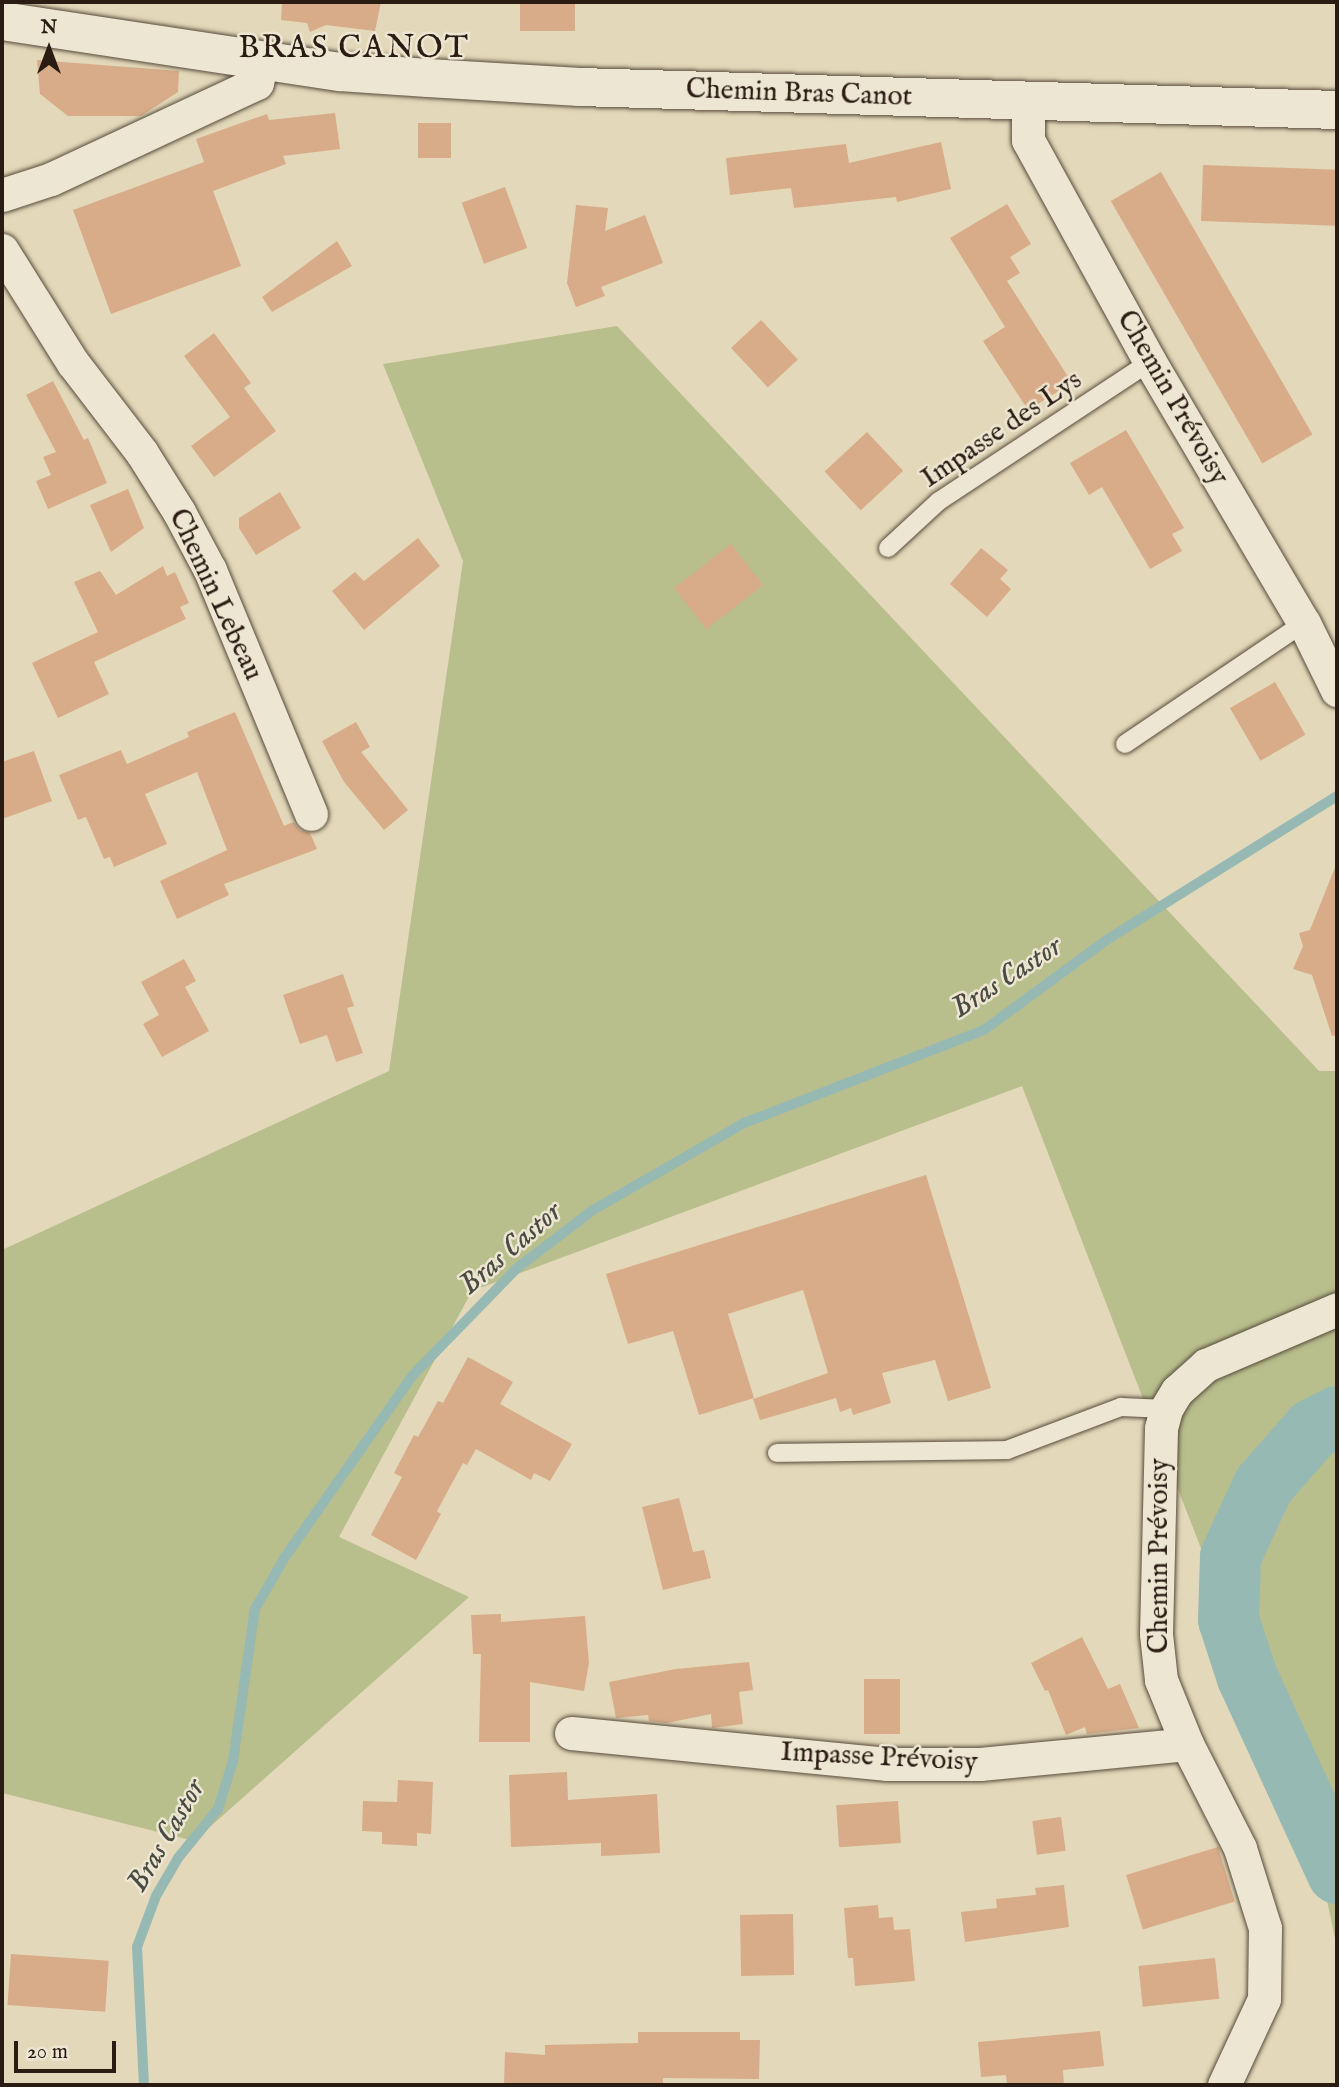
<!DOCTYPE html>
<html>
<head>
<meta charset="utf-8">
<style>
	body { margin:0 }
	#map { position:relative; width:1339px; height:2087px; overflow:hidden; background:#e3d8b9; font-family:"IM FELL English",serif }
	div>[style] { position:absolute }
	.green>* { inset:0; background:#b8be8c }
	.stream>* { height:10px; margin:-5px; padding:0 5px; transform-origin:5px; border-radius:5px; background:#96b9b4 }
	.river>* { height:61px; margin:-30.5px; padding:0 30.5px; transform-origin:30.5px; border-radius:30.5px; background:#96b9b4 }
	.building>* { inset:0; background:#d8ac88; transform-origin:0 0 }
	.roads { filter:drop-shadow(0 0 2px #584b3c) drop-shadow(0 0 2px #584b3c) }
	.service>* { height:18px; margin:-9px; padding:0 9px; transform-origin:9px; border-radius:9px; background:#ede6d2 }
	.minor>* { height:33px; margin:-16.5px; padding:0 16.5px; transform-origin:16.5px; border-radius:16.5px; background:#ede6d2 }
	.tertiary>* { height:38px; margin:-19px; padding:0 19px; transform-origin:19px; border-radius:19px; background:#ede6d2 }
	span { translate:-50% -50%; white-space:nowrap; text-align:center; line-height:1.15; -webkit-text-stroke:5px #ede6d2; paint-order:stroke }
	.street-label { font-size:28px; color:#2a1c13 }
	.water-label { font-size:30px; color:#4a4b43; font-style:italic }
	.quarter-label { font-size:32px; color:#2a1c13; letter-spacing:2px }
	.frame { position:absolute; inset:0; border:4px solid #2a1c13; pointer-events:none }
	.north { position:absolute; left:14px; top:14px; width:70px; height:70px; -webkit-text-stroke:5px #ede6d2; paint-order:stroke; rotate:0deg; font-size:19px; font-weight:700; line-height:28px; text-align:center; color:#2a1c13 }
	.north::after { content:''; display:block; margin:auto; width:24px; height:32px; background:#2a1c13; clip-path:polygon(50% 0,100% 100%,50% 72%,0 100%) }
	.scale { position:absolute; left:14px; top:2041px; width:102px; height:32px; box-sizing:border-box; border:4px solid #2a1c13; border-top:0; padding-left:9px; font-size:21px; line-height:24px; white-space:nowrap; color:#2a1c13; -webkit-text-stroke:5px #ede6d2; paint-order:stroke }
</style>
</head>
<body>
<div id="map">
	<div class="green">
		<i style="clip-path:polygon(617px 326px,1319px 1071px,1337px 1071px,1337px 1948px,1315px 1843px,1022px 1086px,472px 1291px,339px 1537px,469px 1597px,194px 1841px,2px 1793px,2px 1250px,389px 1071px,463px 561px,383px 364px)"></i>
	</div>
	<div class="stream">
		<i style="left:144px;top:2085px;width:138px;rotate:-92.9deg"></i>
		<i style="left:137px;top:1947px;width:54px;rotate:-69.6deg"></i>
		<i style="left:156px;top:1896px;width:44px;rotate:-59.9deg"></i>
		<i style="left:178px;top:1858px;width:63px;rotate:-50.8deg"></i>
		<i style="left:218px;top:1809px;width:50px;rotate:-72.6deg"></i>
		<i style="left:233px;top:1761px;width:154px;rotate:-81.8deg"></i>
		<i style="left:255px;top:1609px;width:60px;rotate:-60deg"></i>
		<i style="left:285px;top:1557px;width:223px;rotate:-54.9deg"></i>
		<i style="left:413px;top:1375px;width:148px;rotate:-45.8deg"></i>
		<i style="left:516px;top:1269px;width:97px;rotate:-37.5deg"></i>
		<i style="left:593px;top:1210px;width:174px;rotate:-29.9deg"></i>
		<i style="left:744px;top:1123px;width:257px;rotate:-21.2deg"></i>
		<i style="left:984px;top:1030px;width:150px;rotate:-36.3deg"></i>
		<i style="left:1105px;top:941px;width:274px;rotate:-32deg"></i>
	</div>
	<div class="river">
		<i style="left:1337px;top:1416px;width:28px;rotate:153deg"></i>
		<i style="left:1312px;top:1429px;width:74px;rotate:131.2deg"></i>
		<i style="left:1263px;top:1485px;width:78px;rotate:114.9deg"></i>
		<i style="left:1230px;top:1556px;width:63px;rotate:91.8deg"></i>
		<i style="left:1228px;top:1619px;width:61px;rotate:71.9deg"></i>
		<i style="left:1247px;top:1677px;width:216px;rotate:65.3deg"></i>
	</div>
	<div class="building">
		<i style="clip-path:polygon(282px 2px,381px 2px,375px 31px,326px 25px,310px 32px,307px 23px,281px 20px)"></i>
		<i style="left:520px;top:2px;width:55px;height:29px"></i>
		<i style="clip-path:polygon(37px 60px,179px 71px,178px 92px,141px 116px,68px 116px,40px 94px)"></i>
		<i style="clip-path:polygon(335px 113px,340px 149px,283px 156px,286px 164px,213px 191px,241px 266px,111px 314px,73px 210px,204px 162px,196px 139px,267px 114px,269px 120px)"></i>
		<i style="left:418px;top:123px;width:33px;height:35px"></i>
		<i style="clip-path:polygon(941px 142px,951px 189px,897px 202px,896px 197px,794px 208px,791px 188px,730px 195px,726px 158px,846px 144px,849px 163px)"></i>
		<i style="left:1203px;top:165px;width:134px;height:56px;rotate:2deg"></i>
		<i style="left:1161px;top:172px;width:303px;height:58px;rotate:60deg"></i>
		<i style="left:505px;top:187px;width:65px;height:46px;rotate:70deg"></i>
		<i style="clip-path:polygon(1007px 204px,1031px 244px,1010px 257px,1020px 273px,1007px 281px,1072px 383px,1028px 410px,983px 341px,1005px 327px,950px 238px)"></i>
		<i style="clip-path:polygon(576px 205px,608px 208px,605px 231px,645px 215px,663px 263px,601px 287px,605px 296px,576px 307px,567px 283px)"></i>
		<i style="clip-path:polygon(337px 241px,352px 266px,272px 312px,262px 297px)"></i>
		<i style="left:761px;top:320px;width:54px;height:41px;rotate:47deg"></i>
		<i style="clip-path:polygon(214px 333px,251px 383px,244px 388px,276px 431px,214px 477px,191px 446px,230px 417px,184px 356px)"></i>
		<i style="clip-path:polygon(53px 381px,84px 440px,88px 438px,107px 483px,48px 509px,36px 481px,51px 475px,43px 457px,56px 452px,26px 395px)"></i>
		<i style="clip-path:polygon(1126px 430px,1184px 528px,1172px 534px,1182px 551px,1150px 569px,1102px 487px,1089px 495px,1070px 463px)"></i>
		<i style="left:867px;top:432px;width:53px;height:58px;rotate:47deg"></i>
		<i style="clip-path:polygon(128px 489px,144px 528px,111px 552px,90px 505px)"></i>
		<i style="clip-path:polygon(280px 492px,301px 528px,256px 555px,239px 528px,239px 518px)"></i>
		<i style="clip-path:polygon(418px 538px,440px 566px,364px 630px,332px 591px,355px 572px,364px 581px)"></i>
		<i style="left:731px;top:544px;width:52px;height:72px;rotate:52deg"></i>
		<i style="clip-path:polygon(981px 548px,1008px 570px,1000px 579px,1011px 589px,987px 617px,950px 584px)"></i>
		<i style="clip-path:polygon(163px 566px,167px 576px,175px 572px,189px 603px,180px 607px,186px 619px,94px 662px,109px 694px,58px 718px,32px 663px,98px 632px,74px 582px,100px 571px,116px 595px)"></i>
		<i style="left:1275px;top:682px;width:61px;height:52px;rotate:60deg"></i>
		<i style="clip-path:polygon(235px 712px,284px 826px,293px 822px,300px 830px,310px 833px,317px 849px,224px 884px,229px 895px,177px 919px,160px 881px,227px 850px,197px 772px,145px 794px,167px 844px,114px 867px,110px 857px,104px 859px,86px 817px,78px 820px,59px 775px,121px 750px,127px 764px,189px 737px,187px 732px)"></i>
		<i style="clip-path:polygon(356px 722px,370px 747px,361px 752px,408px 810px,384px 830px,344px 782px,322px 741px)"></i>
		<i style="clip-path:polygon(34px 751px,52px 801px,2px 819px,2px 762px)"></i>
		<i style="clip-path:polygon(1336px 865px,1337px 1035px,1332px 1036px,1312px 975px,1293px 969px,1303px 946px,1299px 933px,1310px 930px)"></i>
		<i style="clip-path:polygon(184px 959px,196px 981px,185px 987px,209px 1031px,162px 1057px,143px 1024px,159px 1015px,141px 982px)"></i>
		<i style="clip-path:polygon(343px 974px,354px 1006px,347px 1008px,363px 1053px,336px 1062px,327px 1035px,300px 1044px,283px 995px)"></i>
		<i style="clip-path:polygon(926px 1175px,991px 1388px,948px 1401px,935px 1360px,882px 1373px,891px 1403px,853px 1415px,851px 1408px,840px 1412px,836px 1398px,760px 1420px,753px 1399px,828px 1373px,803px 1290px,728px 1314px,754px 1398px,699px 1415px,673px 1331px,628px 1344px,606px 1274px)"></i>
		<i style="clip-path:polygon(468px 1357px,513px 1382px,500px 1404px,572px 1444px,550px 1481px,534px 1473px,531px 1480px,476px 1449px,467px 1465px,463px 1463px,437px 1511px,441px 1514px,416px 1560px,371px 1535px,402px 1477px,394px 1473px,414px 1435px,418px 1437px,438px 1401px,443px 1403px)"></i>
		<i style="clip-path:polygon(679px 1498px,693px 1552px,704px 1550px,711px 1578px,663px 1590px,642px 1507px)"></i>
		<i style="clip-path:polygon(501px 1614px,501px 1622px,585px 1616px,589px 1663px,584px 1691px,530px 1682px,530px 1742px,479px 1742px,481px 1654px,473px 1654px,471px 1615px)"></i>
		<i style="clip-path:polygon(1082px 1637px,1108px 1689px,1120px 1684px,1139px 1728px,1087px 1734px,1085px 1727px,1066px 1735px,1048px 1690px,1045px 1691px,1031px 1663px)"></i>
		<i style="clip-path:polygon(749px 1662px,753px 1690px,739px 1692px,743px 1724px,712px 1728px,711px 1714px,667px 1723px,649px 1721px,648px 1715px,616px 1718px,609px 1682px,676px 1669px)"></i>
		<i style="left:864px;top:1679px;width:36px;height:55px"></i>
		<i style="clip-path:polygon(567px 1772px,568px 1800px,657px 1794px,660px 1853px,601px 1856px,601px 1843px,511px 1847px,509px 1775px)"></i>
		<i style="clip-path:polygon(398px 1780px,433px 1782px,431px 1834px,417px 1833px,417px 1846px,382px 1844px,382px 1832px,362px 1831px,363px 1801px,397px 1802px)"></i>
		<i style="left:898px;top:1801px;width:42px;height:62px;rotate:86deg"></i>
		<i style="left:1061px;top:1817px;width:34px;height:29px;rotate:82deg"></i>
		<i style="left:1218px;top:1847px;width:57px;height:96px;rotate:73deg"></i>
		<i style="clip-path:polygon(1064px 1885px,1069px 1927px,965px 1942px,961px 1912px,997px 1908px,996px 1899px,1036px 1895px,1035px 1888px)"></i>
		<i style="clip-path:polygon(878px 1905px,879px 1918px,893px 1917px,894px 1930px,910px 1929px,915px 1981px,855px 1986px,853px 1958px,848px 1958px,844px 1908px)"></i>
		<i style="left:793px;top:1914px;width:61px;height:53px;rotate:89deg"></i>
		<i style="left:11px;top:1954px;width:98px;height:51px;rotate:4deg"></i>
		<i style="left:1215px;top:1958px;width:41px;height:77px;rotate:84deg"></i>
		<i style="clip-path:polygon(1100px 2031px,1104px 2066px,1063px 2070px,1064px 2085px,1007px 2085px,1006px 2075px,981px 2077px,978px 2042px)"></i>
		<i style="clip-path:polygon(638px 2032px,740px 2032px,740px 2040px,760px 2040px,759px 2079px,663px 2078px,663px 2085px,504px 2085px,505px 2052px,545px 2055px,545px 2045px,638px 2043px)"></i>
	</div>
	<div class="roads">
		<div class="service">
			<i style="left:888px;top:548px;width:69px;rotate:-42.7deg"></i>
			<i style="left:939px;top:501px;width:253px;rotate:-33.4deg"></i>
			<i style="left:1125px;top:744px;width:216px;rotate:-34.1deg"></i>
			<i style="left:777px;top:1453px;width:230px;rotate:-0.7deg"></i>
			<i style="left:1007px;top:1450px;width:122px;rotate:-20.7deg"></i>
			<i style="left:1121px;top:1407px;width:45px;rotate:2.5deg"></i>
		</div>
		<div class="minor">
			<i style="left:1028px;top:100px;width:40px;rotate:90deg"></i>
			<i style="left:1028px;top:140px;width:253px;rotate:61.2deg"></i>
			<i style="left:1150px;top:362px;width:303px;rotate:59.5deg"></i>
			<i style="left:1304px;top:623px;width:75px;rotate:63.8deg"></i>
			<i style="left:2px;top:195px;width:52px;rotate:-18.1deg"></i>
			<i style="left:51px;top:179px;width:227px;rotate:-25deg"></i>
			<i style="left:257px;top:83px;width:24px;rotate:-78deg"></i>
			<i style="left:2px;top:250px;width:133px;rotate:57.9deg"></i>
			<i style="left:73px;top:363px;width:113px;rotate:52.5deg"></i>
			<i style="left:142px;top:453px;width:70px;rotate:57.9deg"></i>
			<i style="left:179px;top:512px;width:66px;rotate:61.9deg"></i>
			<i style="left:210px;top:570px;width:264px;rotate:67.5deg"></i>
			<i style="left:571px;top:1733px;width:318px;rotate:5.6deg"></i>
			<i style="left:887px;top:1764px;width:93px"></i>
			<i style="left:980px;top:1764px;width:208px;rotate:-5.5deg"></i>
			<i style="left:1224px;top:2085px;width:95px;rotate:-65.1deg"></i>
			<i style="left:1264px;top:1999px;width:71px;rotate:-89.2deg"></i>
			<i style="left:1265px;top:1928px;width:84px;rotate:-107.4deg"></i>
			<i style="left:1240px;top:1848px;width:117px;rotate:-117deg"></i>
			<i style="left:1187px;top:1744px;width:69px;rotate:-112.1deg"></i>
			<i style="left:1161px;top:1680px;width:46px;rotate:-96.2deg"></i>
			<i style="left:1156px;top:1634px;width:206px;rotate:-88.6deg"></i>
			<i style="left:1161px;top:1428px;width:20px;rotate:-75deg"></i>
			<i style="left:1166px;top:1409px;width:21px;rotate:-59deg"></i>
			<i style="left:1177px;top:1391px;width:39px;rotate:-42deg"></i>
			<i style="left:1206px;top:1365px;width:142px;rotate:-23.1deg"></i>
		</div>
		<div class="tertiary">
			<i style="left:2px;top:21px;width:342px;rotate:8.6deg"></i>
			<i style="left:340px;top:72px;width:88px;rotate:3.9deg"></i>
			<i style="left:428px;top:78px;width:152px;rotate:3.4deg"></i>
			<i style="left:580px;top:87px;width:757px;rotate:1.74deg"></i>
		</div>
	</div>
	<div class="street-label">
		<span style="left:799px;top:94px;rotate:2deg">Chemin Bras Canot</span>
		<span style="left:1172px;top:398px;rotate:60deg">Chemin Prévoisy</span>
		<span style="left:1002px;top:430px;rotate:-34deg">Impasse des Lys</span>
		<span style="left:215px;top:595px;rotate:65deg">Chemin Lebeau</span>
		<span style="left:1160px;top:1556px;rotate:-90deg">Chemin Prévoisy</span>
		<span style="left:879px;top:1758px;rotate:3deg">Impasse Prévoisy</span>
	</div>
	<div class="water-label">
		<span style="left:1007px;top:978px;rotate:-33deg">Bras Castor</span>
		<span style="left:511px;top:1249px;rotate:-41deg">Bras Castor</span>
		<span style="left:167px;top:1836px;rotate:-60deg">Bras Castor</span>
	</div>
	<div class="quarter-label">
		<span style="left:354px;top:49px">BRAS CANOT</span>
	</div>
	<div class="frame"></div>
	<div class="north">N</div>
	<div class="scale">20 m</div>
</div>
</body>
</html>
